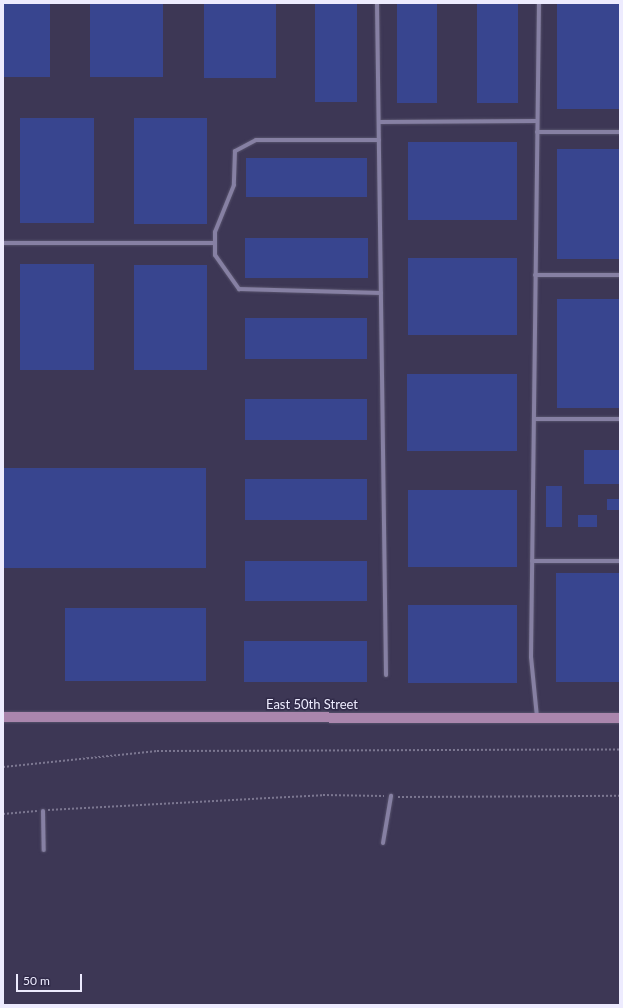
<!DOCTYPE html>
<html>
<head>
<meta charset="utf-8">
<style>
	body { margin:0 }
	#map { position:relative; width:623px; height:1008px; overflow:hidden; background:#3d3755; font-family:Lato,sans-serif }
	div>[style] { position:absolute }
	.building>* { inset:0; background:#38458f; transform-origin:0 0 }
	.path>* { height:1.5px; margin-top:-0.75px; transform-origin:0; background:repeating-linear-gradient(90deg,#7c7791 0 2px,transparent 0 4px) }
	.roads { filter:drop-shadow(0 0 1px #58536d) drop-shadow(0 0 1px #58536d) }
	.lane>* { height:4px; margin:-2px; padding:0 2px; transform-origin:2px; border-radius:2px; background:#8680a3 }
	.secondary>* { height:10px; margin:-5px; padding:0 5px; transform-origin:5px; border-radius:5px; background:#aa86ad }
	span { translate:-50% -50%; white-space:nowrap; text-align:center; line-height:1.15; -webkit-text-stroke:3px #322c4a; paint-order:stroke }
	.street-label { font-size:13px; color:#edebfe }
	.frame { position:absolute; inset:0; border:4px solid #edebfe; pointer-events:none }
	.scale { position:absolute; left:16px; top:974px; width:66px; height:18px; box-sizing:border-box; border:2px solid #edebfe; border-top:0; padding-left:5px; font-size:12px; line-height:14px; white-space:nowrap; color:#edebfe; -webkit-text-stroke:3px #322c4a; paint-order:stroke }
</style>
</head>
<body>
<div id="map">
	<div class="building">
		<i style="left:3px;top:3px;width:47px;height:74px"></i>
		<i style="left:90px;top:3px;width:73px;height:74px"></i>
		<i style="left:204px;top:3px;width:72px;height:75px"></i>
		<i style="left:315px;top:3px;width:42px;height:99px"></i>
		<i style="left:397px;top:3px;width:40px;height:100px"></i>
		<i style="left:477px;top:3px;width:41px;height:100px"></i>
		<i style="left:557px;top:3px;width:63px;height:106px"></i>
		<i style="left:20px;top:118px;width:74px;height:105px"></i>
		<i style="left:134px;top:118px;width:73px;height:106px"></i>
		<i style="left:408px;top:142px;width:109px;height:78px"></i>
		<i style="left:557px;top:149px;width:63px;height:110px"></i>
		<i style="left:246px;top:158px;width:121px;height:39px"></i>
		<i style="left:245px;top:238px;width:123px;height:40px"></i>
		<i style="left:408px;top:258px;width:109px;height:77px"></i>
		<i style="left:20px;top:264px;width:74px;height:106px"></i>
		<i style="left:134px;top:265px;width:73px;height:105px"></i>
		<i style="left:557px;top:299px;width:63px;height:109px"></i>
		<i style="left:245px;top:318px;width:122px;height:41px"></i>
		<i style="left:407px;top:374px;width:110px;height:77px"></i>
		<i style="left:245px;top:399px;width:122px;height:41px"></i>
		<i style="left:584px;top:450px;width:36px;height:34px"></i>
		<i style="left:3px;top:468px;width:203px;height:100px"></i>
		<i style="left:245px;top:479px;width:122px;height:41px"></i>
		<i style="left:546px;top:486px;width:16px;height:41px"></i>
		<i style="left:408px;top:490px;width:109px;height:77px"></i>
		<i style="left:607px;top:499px;width:13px;height:11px"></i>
		<i style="left:578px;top:515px;width:19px;height:12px"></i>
		<i style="left:245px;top:561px;width:122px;height:40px"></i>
		<i style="left:556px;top:573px;width:64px;height:109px"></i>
		<i style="left:408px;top:605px;width:109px;height:78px"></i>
		<i style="left:65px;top:608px;width:141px;height:73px"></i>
		<i style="left:244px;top:641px;width:123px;height:41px"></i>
	</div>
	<div class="path">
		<i style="left:3px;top:767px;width:155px;rotate:-5.9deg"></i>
		<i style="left:157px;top:751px;width:463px;rotate:-0.2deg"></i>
		<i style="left:398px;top:797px;width:222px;rotate:-0.3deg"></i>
		<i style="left:48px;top:810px;width:275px;rotate:-3.1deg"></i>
		<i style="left:323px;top:795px;width:61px;rotate:0.9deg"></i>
		<i style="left:3px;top:814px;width:34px;rotate:-5deg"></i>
	</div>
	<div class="roads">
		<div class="lane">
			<i style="left:377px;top:3px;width:672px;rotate:89.23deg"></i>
			<i style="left:379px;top:122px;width:158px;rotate:-0.4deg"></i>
			<i style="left:537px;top:132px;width:83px"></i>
			<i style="left:379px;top:140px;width:123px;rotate:180deg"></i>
			<i style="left:256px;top:140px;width:24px;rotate:152deg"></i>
			<i style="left:235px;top:151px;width:34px;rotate:92deg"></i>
			<i style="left:234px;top:185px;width:51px;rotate:112deg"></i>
			<i style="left:215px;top:232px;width:23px;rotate:90deg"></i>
			<i style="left:215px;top:255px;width:42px;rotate:54.8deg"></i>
			<i style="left:239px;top:289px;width:142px;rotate:1.6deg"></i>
			<i style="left:3px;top:243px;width:212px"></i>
			<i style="left:535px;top:275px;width:85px"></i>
			<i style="left:534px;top:419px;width:86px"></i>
			<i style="left:532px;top:561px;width:88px"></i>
			<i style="left:537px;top:717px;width:60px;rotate:-95.7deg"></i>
			<i style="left:531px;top:657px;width:654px;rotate:-89.3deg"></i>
			<i style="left:43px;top:811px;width:39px;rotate:89deg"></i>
			<i style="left:383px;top:843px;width:48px;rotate:-80.3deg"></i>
		</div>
		<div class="secondary">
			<i style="left:3px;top:717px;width:617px;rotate:0.09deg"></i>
		</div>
	</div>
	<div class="street-label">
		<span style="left:312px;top:704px">East 50th Street</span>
	</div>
	<div class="frame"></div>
	<div class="scale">50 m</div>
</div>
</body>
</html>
